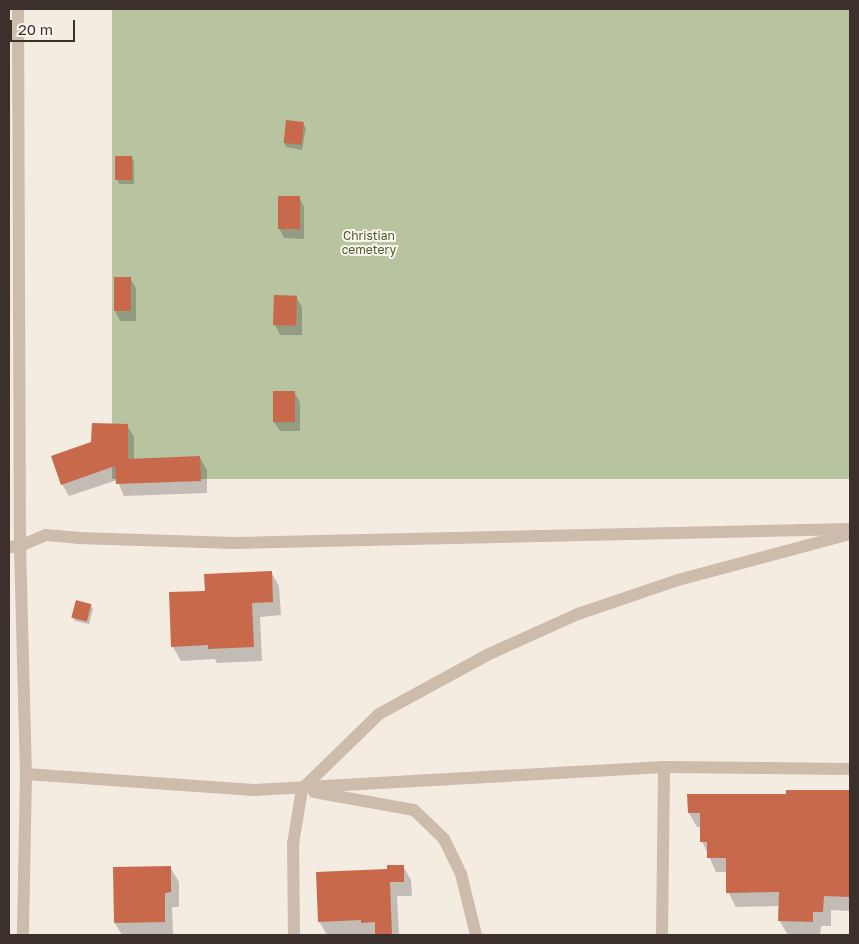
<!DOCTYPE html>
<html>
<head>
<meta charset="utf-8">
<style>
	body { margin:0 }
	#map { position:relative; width:859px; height:944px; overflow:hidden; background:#f4ebe1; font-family:"Golos Text",sans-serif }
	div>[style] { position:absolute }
	.green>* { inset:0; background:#b8c4a0; transform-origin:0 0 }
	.shadow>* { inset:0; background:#0003 }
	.building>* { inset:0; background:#c8694b; transform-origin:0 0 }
	.street>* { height:12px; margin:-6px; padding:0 6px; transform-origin:6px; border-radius:6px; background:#cdbbac }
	span { translate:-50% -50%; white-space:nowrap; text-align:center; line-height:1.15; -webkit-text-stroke:4px #fbf5ee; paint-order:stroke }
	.park-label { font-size:12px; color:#4a5a2e }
	.frame { position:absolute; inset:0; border:10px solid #3b302b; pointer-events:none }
	.scale { position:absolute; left:10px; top:20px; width:65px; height:22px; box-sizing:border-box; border:2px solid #3b302b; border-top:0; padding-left:6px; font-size:15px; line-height:18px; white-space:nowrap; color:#3b302b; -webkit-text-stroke:4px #fbf5ee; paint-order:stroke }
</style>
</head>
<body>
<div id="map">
	<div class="green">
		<i style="left:112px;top:9px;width:738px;height:470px"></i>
	</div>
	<div class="shadow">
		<i style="clip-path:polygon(303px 124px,306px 128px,302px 150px,286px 147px,284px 143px)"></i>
		<i style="clip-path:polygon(132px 157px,134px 162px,134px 184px,119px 184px,117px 179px)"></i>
		<i style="clip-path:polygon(299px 197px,304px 207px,304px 239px,284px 238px,279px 228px)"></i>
		<i style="clip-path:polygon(130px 278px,136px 288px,136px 321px,120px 321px,115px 311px)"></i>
		<i style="clip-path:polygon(296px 297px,302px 307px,302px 335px,280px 335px,275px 325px)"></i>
		<i style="clip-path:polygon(294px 392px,300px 402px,300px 431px,280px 431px,274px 422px)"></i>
		<i style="clip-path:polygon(127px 425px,134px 437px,134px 460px,200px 458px,207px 470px,207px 493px,124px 496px,117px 480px,69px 496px,62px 484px,93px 442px)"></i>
		<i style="clip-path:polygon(271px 572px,279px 586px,281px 615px,260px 617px,262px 661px,217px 663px,215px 659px,181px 661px,173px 647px,206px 592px)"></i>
		<i style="clip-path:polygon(90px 605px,93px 609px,89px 624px,75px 621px,72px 616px)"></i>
		<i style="clip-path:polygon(787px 791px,850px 792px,850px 911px,831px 910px,831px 926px,821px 926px,820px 935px,788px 935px,779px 920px,780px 906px,736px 907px,728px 892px,727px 872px,716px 872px,702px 841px,702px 827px,697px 827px,689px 813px,787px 795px)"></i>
		<i style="clip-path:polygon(403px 866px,411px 880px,412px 896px,397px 896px,399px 935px,327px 935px,319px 921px,388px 870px)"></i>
		<i style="clip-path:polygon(170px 867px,179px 882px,179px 907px,172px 907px,173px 935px,122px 935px,115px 923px)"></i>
	</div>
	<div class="building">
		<i style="left:286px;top:120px;width:18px;height:23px;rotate:6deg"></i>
		<i style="left:115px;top:156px;width:17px;height:24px"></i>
		<i style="left:278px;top:196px;width:22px;height:33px"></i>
		<i style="left:114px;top:277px;width:17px;height:34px"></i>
		<i style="left:274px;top:295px;width:23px;height:30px;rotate:2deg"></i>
		<i style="left:273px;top:391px;width:22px;height:31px"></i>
		<i style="clip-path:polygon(92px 423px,128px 424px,128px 459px,200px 456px,201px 481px,116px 484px,115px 466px,61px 485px,51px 456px,91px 442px)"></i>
		<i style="clip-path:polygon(272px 571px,273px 602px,252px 603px,254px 647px,208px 649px,208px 645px,171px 647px,169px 592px,205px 591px,204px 574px)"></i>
		<i style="left:76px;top:600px;width:16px;height:18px;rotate:15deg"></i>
		<i style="clip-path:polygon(786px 790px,850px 790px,850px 897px,824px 896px,823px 912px,813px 912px,813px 922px,778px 921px,779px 892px,726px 893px,726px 858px,707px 858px,707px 842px,700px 842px,700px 813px,688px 813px,687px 794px,786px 794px)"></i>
		<i style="clip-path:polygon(387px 865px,404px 865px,404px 882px,390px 882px,392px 935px,375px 935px,375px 922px,361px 923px,361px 920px,318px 922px,316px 872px,387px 869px)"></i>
		<i style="clip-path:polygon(171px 866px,171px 892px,165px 893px,165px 922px,114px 923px,113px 867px)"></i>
	</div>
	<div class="street">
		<i style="left:18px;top:9px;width:537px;rotate:89.79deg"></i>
		<i style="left:20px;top:546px;width:228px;rotate:88.5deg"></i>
		<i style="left:26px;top:774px;width:161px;rotate:91.1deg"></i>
		<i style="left:9px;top:547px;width:11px;rotate:-5deg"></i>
		<i style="left:20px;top:546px;width:28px;rotate:-23deg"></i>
		<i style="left:46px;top:535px;width:32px;rotate:5deg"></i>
		<i style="left:78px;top:538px;width:156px;rotate:1.8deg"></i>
		<i style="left:234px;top:543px;width:616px;rotate:-1.3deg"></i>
		<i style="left:26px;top:774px;width:228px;rotate:4deg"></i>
		<i style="left:253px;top:790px;width:412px;rotate:-3.2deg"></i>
		<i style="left:664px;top:767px;width:186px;rotate:0.6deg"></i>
		<i style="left:314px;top:792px;width:102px;rotate:10.2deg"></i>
		<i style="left:414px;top:810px;width:42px;rotate:44deg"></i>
		<i style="left:444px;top:839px;width:39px;rotate:64deg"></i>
		<i style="left:461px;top:874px;width:63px;rotate:76.2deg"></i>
		<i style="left:294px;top:935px;width:91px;rotate:-90.6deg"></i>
		<i style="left:293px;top:844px;width:56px;rotate:-80.7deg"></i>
		<i style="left:302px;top:789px;width:107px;rotate:-44.2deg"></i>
		<i style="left:379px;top:714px;width:123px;rotate:-28.6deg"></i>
		<i style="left:487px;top:655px;width:100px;rotate:-24.3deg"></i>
		<i style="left:578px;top:614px;width:106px;rotate:-18.8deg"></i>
		<i style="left:678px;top:580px;width:178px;rotate:-15deg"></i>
		<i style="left:662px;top:935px;width:168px;rotate:-89.3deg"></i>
	</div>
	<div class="park-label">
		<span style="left:369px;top:243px">Christian<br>cemetery</span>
	</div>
	<div class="frame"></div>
	<div class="scale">20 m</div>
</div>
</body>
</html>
